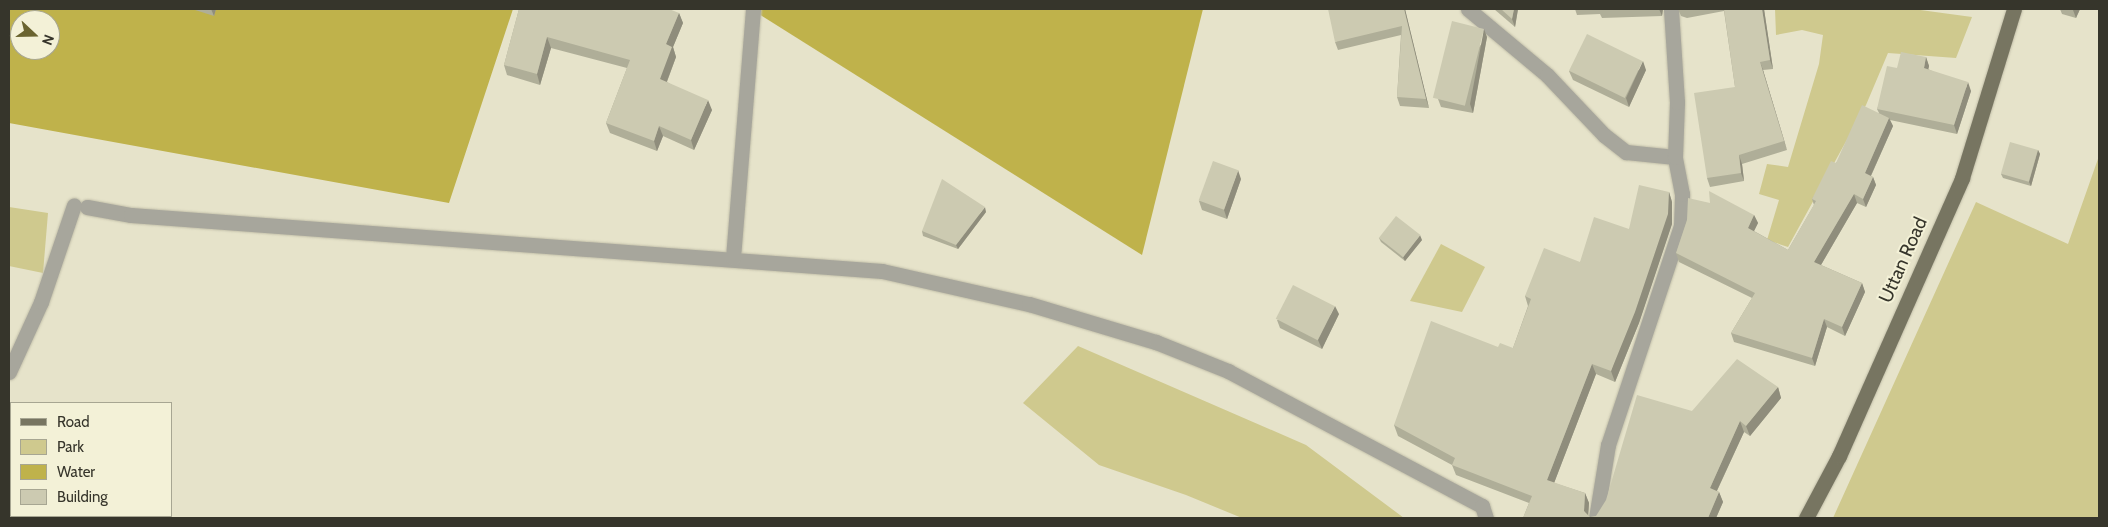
<!DOCTYPE html>
<html>
<head>
<meta charset="utf-8">
<style>
	body { margin:0 }
	#map { position:relative; width:2108px; height:527px; overflow:hidden; background:#e6e3ca; font-family:Cabin,sans-serif }
	div>[style] { position:absolute }
	.green>* { inset:0; background:#cfc98e }
	.water>* { inset:0; background:#bfb24b }
	.roads { filter:drop-shadow(0 0 1px #c3c0aa) drop-shadow(0 0 1px #c3c0aa) }
	.minor>* { height:15px; margin:-7.5px; padding:0 7.5px; transform-origin:7.5px; border-radius:7.5px; background:#a7a69c }
	.major>* { height:15px; margin:-7.5px; padding:0 7.5px; transform-origin:7.5px; border-radius:7.5px; background:#777561 }
	.wall>* { inset:0; background:#afae98 }
	.shaded-wall>* { inset:0; background:#8f8d7c }
	.building>* { inset:0; background:#cccab1; transform-origin:0 0 }
	span { translate:-50% -50%; white-space:nowrap; text-align:center; line-height:1.15; -webkit-text-stroke:4px #f3f1d7; paint-order:stroke }
	.street-label { font-size:19px; color:#36352b }
	.frame { position:absolute; inset:0; border:10px solid #36352b; pointer-events:none }
	.legend { position:absolute; left:10px; top:402px; width:162px; height:115px; box-sizing:border-box; background:#f3f1d7; border:1px solid #a7a692; margin:0; padding:6px 9px; list-style:none; font-size:15px; color:#36352b }
	.legend li { display:flex; align-items:center; gap:10px; height:25px }
	.legend b { width:25px; border:1px solid #a7a692 }
	.north { position:absolute; left:10px; top:10px; width:50px; height:50px; box-sizing:border-box; background:#f3f1d7; border:1px solid #a7a692; border-radius:50%; rotate:111deg; font-size:14px; font-weight:700; line-height:20px; text-align:center; color:#36352b }
	.north::after { content:''; display:block; margin:auto; width:18px; height:22px; background:#6a6430; clip-path:polygon(50% 0,100% 100%,50% 72%,0 100%) }
</style>
</head>
<body>
<div id="map">
	<div class="green">
		<i style="clip-path:polygon(1775px 9px,1913px 9px,1972px 17px,1956px 58px,1888px 53px,1866px 105px,1788px 247px,1767px 240px,1779px 200px,1759px 194px,1767px 164px,1788px 167px,1819px 64px,1823px 35px,1802px 30px,1776px 35px)"></i>
		<i style="clip-path:polygon(2099px 156px,2099px 518px,1833px 518px,1976px 202px,2068px 244px)"></i>
		<i style="clip-path:polygon(9px 207px,48px 213px,43px 273px,9px 266px)"></i>
		<i style="clip-path:polygon(1441px 244px,1485px 267px,1462px 312px,1410px 301px)"></i>
		<i style="clip-path:polygon(1078px 346px,1306px 445px,1404px 518px,1242px 518px,1186px 495px,1099px 465px,1023px 403px)"></i>
	</div>
	<div class="water">
		<i style="clip-path:polygon(evenodd,9px 9px,513px 9px,449px 203px,9px 123px,9px 9px,20px 20px,50px 20px,50px 50px,20px 50px,20px 20px)"></i>
		<i style="clip-path:polygon(751px 9px,1203px 9px,1142px 255px)"></i>
	</div>
	<div class="roads">
		<div class="minor">
			<i style="left:1468px;top:9px;width:103px;rotate:39.9deg"></i>
			<i style="left:1547px;top:75px;width:83px;rotate:46.5deg"></i>
			<i style="left:1604px;top:135px;width:28px;rotate:38deg"></i>
			<i style="left:1626px;top:152px;width:49px;rotate:5.8deg"></i>
			<i style="left:87px;top:207px;width:45px;rotate:10.3deg"></i>
			<i style="left:131px;top:215px;width:753px;rotate:4.26deg"></i>
			<i style="left:882px;top:271px;width:151px;rotate:12.7deg"></i>
			<i style="left:1029px;top:304px;width:133px;rotate:16.7deg"></i>
			<i style="left:1156px;top:342px;width:78px;rotate:21.9deg"></i>
			<i style="left:1228px;top:371px;width:288px;rotate:28deg"></i>
			<i style="left:1482px;top:506px;width:13px;rotate:72deg"></i>
			<i style="left:733px;top:258px;width:250px;rotate:-85.4deg"></i>
			<i style="left:9px;top:372px;width:77px;rotate:-65.4deg"></i>
			<i style="left:41px;top:302px;width:102px;rotate:-71.2deg"></i>
			<i style="left:1596px;top:518px;width:74px;rotate:-80.7deg"></i>
			<i style="left:1608px;top:445px;width:231px;rotate:-71.6deg"></i>
			<i style="left:1681px;top:226px;width:32px;rotate:-88deg"></i>
			<i style="left:1682px;top:194px;width:38px;rotate:-101deg"></i>
			<i style="left:1675px;top:157px;width:55px;rotate:-87.9deg"></i>
			<i style="left:1677px;top:102px;width:93px;rotate:-93.7deg"></i>
		</div>
		<div class="major">
			<i style="left:1806px;top:518px;width:70px;rotate:-62deg"></i>
			<i style="left:1839px;top:456px;width:304px;rotate:-66.1deg"></i>
			<i style="left:1962px;top:178px;width:177px;rotate:-72.9deg"></i>
		</div>
	</div>
	<div class="wall">
		<i style="clip-path:polygon(192px 9px,216px 9px,214px 16px)"></i>
		<i style="clip-path:polygon(519px 9px,679px 13px,683px 23px,673px 47px,676px 57px,667px 82px,712px 110px,694px 150px,663px 136px,657px 151px,610px 133px,606px 123px,627px 68px,551px 48px,540px 85px,507px 75px,504px 65px)"></i>
		<i style="clip-path:polygon(1405px 9px,1429px 108px,1400px 106px,1397px 97px,1401px 35px,1338px 50px,1335px 42px)"></i>
		<i style="clip-path:polygon(1494px 9px,1518px 9px,1515px 27px)"></i>
		<i style="clip-path:polygon(1575px 9px,1663px 9px,1662px 16px,1602px 18px,1600px 14px,1577px 15px)"></i>
		<i style="clip-path:polygon(1678px 9px,1764px 9px,1773px 69px,1763px 70px,1787px 150px,1742px 164px,1744px 181px,1710px 187px,1707px 178px,1735px 87px,1724px 11px,1687px 18px,1681px 16px)"></i>
		<i style="clip-path:polygon(2060px 9px,2080px 9px,2076px 18px,2062px 14px)"></i>
		<i style="clip-path:polygon(1487px 37px,1473px 113px,1441px 107px,1438px 99px)"></i>
		<i style="clip-path:polygon(1926px 57px,1929px 66px,1928px 69px,1971px 91px,1957px 134px,1890px 120px,1893px 126px,1871px 176px,1873px 177px,1876px 185px,1866px 207px,1857px 203px,1821px 265px,1862px 283px,1865px 292px,1845px 336px,1827px 327px,1815px 366px,1734px 342px,1731px 333px,1752px 298px,1679px 262px,1676px 253px,1687px 220px,1754px 215px,1758px 223px,1754px 231px,1788px 250px,1814px 205px,1812px 199px,1836px 163px,1879px 113px,1877px 109px,1897px 68px)"></i>
		<i style="clip-path:polygon(1646px 70px,1629px 107px,1573px 80px,1569px 71px)"></i>
		<i style="clip-path:polygon(2038px 150px,2040px 154px,2031px 186px,2003px 178px,2001px 174px)"></i>
		<i style="clip-path:polygon(1241px 179px,1227px 219px,1202px 210px,1199px 201px)"></i>
		<i style="clip-path:polygon(1669px 192px,1672px 202px,1672px 224px,1639px 323px,1615px 382px,1596px 374px,1554px 483px,1585px 493px,1589px 503px,1588px 515px,1590px 517px,1596px 516px,1692px 411px,1778px 387px,1781px 398px,1750px 436px,1744px 432px,1717px 491px,1719px 492px,1723px 502px,1716px 518px,1523px 518px,1529px 503px,1456px 475px,1452px 465px,1398px 436px,1394px 425px,1513px 348px,1528px 306px,1525px 296px,1580px 262px,1629px 229px)"></i>
		<i style="clip-path:polygon(986px 212px,958px 249px,923px 236px,922px 231px)"></i>
		<i style="clip-path:polygon(1379px 238px,1422px 240px,1405px 261px,1381px 242px)"></i>
		<i style="clip-path:polygon(1339px 314px,1322px 349px,1280px 328px,1277px 320px)"></i>
	</div>
	<div class="shaded-wall">
		<i style="clip-path:polygon(211px 9px,216px 9px,214px 16px)"></i>
		<i style="clip-path:polygon(1404px 9px,1405px 9px,1429px 108px,1426px 99px)"></i>
		<i style="clip-path:polygon(1514px 9px,1518px 9px,1515px 27px,1512px 19px)"></i>
		<i style="clip-path:polygon(1659px 9px,1663px 9px,1662px 16px)"></i>
		<i style="clip-path:polygon(1762px 9px,1764px 9px,1773px 69px,1770px 60px)"></i>
		<i style="clip-path:polygon(2074px 9px,2080px 9px,2076px 18px,2073px 10px)"></i>
		<i style="clip-path:polygon(679px 13px,683px 23px,673px 47px,676px 57px,664px 89px,660px 79px,666px 44px)"></i>
		<i style="clip-path:polygon(1484px 29px,1487px 37px,1473px 113px,1470px 104px)"></i>
		<i style="clip-path:polygon(547px 37px,551px 48px,540px 85px,537px 74px)"></i>
		<i style="clip-path:polygon(1926px 57px,1929px 66px,1927px 76px,1924px 68px)"></i>
		<i style="clip-path:polygon(1643px 61px,1646px 70px,1629px 107px,1626px 98px)"></i>
		<i style="clip-path:polygon(1760px 62px,1763px 70px,1787px 150px,1784px 141px)"></i>
		<i style="clip-path:polygon(1968px 82px,1971px 91px,1957px 134px,1954px 125px)"></i>
		<i style="clip-path:polygon(708px 100px,712px 110px,694px 150px,691px 140px)"></i>
		<i style="clip-path:polygon(1889px 118px,1893px 126px,1868px 182px,1865px 173px)"></i>
		<i style="clip-path:polygon(659px 126px,663px 136px,657px 151px,654px 141px)"></i>
		<i style="clip-path:polygon(2038px 150px,2040px 154px,2031px 186px,2029px 182px)"></i>
		<i style="clip-path:polygon(1739px 155px,1742px 164px,1744px 181px,1741px 173px)"></i>
		<i style="clip-path:polygon(1238px 170px,1241px 179px,1227px 219px,1224px 210px)"></i>
		<i style="clip-path:polygon(1873px 177px,1876px 185px,1866px 207px,1863px 199px)"></i>
		<i style="clip-path:polygon(1669px 192px,1672px 202px,1672px 224px,1639px 323px,1615px 382px,1611px 371px)"></i>
		<i style="clip-path:polygon(1854px 194px,1857px 203px,1818px 270px,1814px 262px)"></i>
		<i style="clip-path:polygon(985px 207px,986px 212px,958px 249px,956px 245px)"></i>
		<i style="clip-path:polygon(1754px 215px,1758px 223px,1751px 237px,1748px 228px)"></i>
		<i style="clip-path:polygon(1420px 235px,1422px 240px,1405px 261px,1403px 257px)"></i>
		<i style="clip-path:polygon(1862px 283px,1865px 292px,1845px 336px,1842px 327px)"></i>
		<i style="clip-path:polygon(1335px 306px,1339px 314px,1322px 349px,1318px 340px)"></i>
		<i style="clip-path:polygon(1824px 319px,1827px 327px,1815px 366px,1812px 358px)"></i>
		<i style="clip-path:polygon(1592px 364px,1596px 374px,1551px 491px,1547px 480px)"></i>
		<i style="clip-path:polygon(1778px 387px,1781px 398px,1750px 436px,1746px 426px)"></i>
		<i style="clip-path:polygon(1740px 421px,1744px 432px,1713px 499px,1710px 488px)"></i>
		<i style="clip-path:polygon(1719px 492px,1723px 502px,1716px 518px,1708px 518px)"></i>
		<i style="clip-path:polygon(1585px 493px,1589px 503px,1588px 518px,1584px 511px)"></i>
	</div>
	<div class="building">
		<i style="clip-path:polygon(519px 9px,669px 9px,679px 13px,666px 44px,672px 47px,660px 79px,708px 100px,691px 140px,659px 126px,654px 141px,606px 123px,630px 60px,547px 37px,537px 74px,504px 65px)"></i>
		<i style="clip-path:polygon(1328px 9px,1404px 9px,1426px 99px,1397px 97px,1402px 26px,1335px 42px)"></i>
		<i style="clip-path:polygon(1501px 9px,1514px 9px,1512px 19px)"></i>
		<i style="clip-path:polygon(1599px 9px,1625px 9px,1599px 10px)"></i>
		<i style="clip-path:polygon(1724px 9px,1762px 9px,1770px 60px,1760px 62px,1784px 141px,1739px 155px,1741px 173px,1707px 178px,1694px 93px,1735px 87px)"></i>
		<i style="left:1452px;top:21px;width:33px;height:79px;rotate:14deg"></i>
		<i style="left:1587px;top:34px;width:62px;height:41px;rotate:26deg"></i>
		<i style="clip-path:polygon(1901px 52px,1926px 57px,1924px 68px,1968px 82px,1954px 125px,1877px 109px,1887px 66px,1897px 68px)"></i>
		<i style="clip-path:polygon(1862px 105px,1889px 118px,1865px 173px,1873px 177px,1863px 199px,1854px 194px,1814px 262px,1862px 283px,1842px 327px,1824px 319px,1812px 358px,1731px 333px,1755px 293px,1676px 253px,1687px 220px,1688px 198px,1710px 203px,1709px 191px,1754px 215px,1748px 228px,1788px 250px,1816px 201px,1812px 199px,1831px 161px,1836px 163px)"></i>
		<i style="left:2010px;top:142px;width:29px;height:33px;rotate:16deg"></i>
		<i style="left:1213px;top:161px;width:27px;height:42px;rotate:20deg"></i>
		<i style="clip-path:polygon(942px 179px,985px 207px,956px 245px,922px 231px)"></i>
		<i style="clip-path:polygon(1639px 185px,1669px 192px,1668px 214px,1635px 312px,1611px 371px,1592px 364px,1547px 480px,1585px 493px,1584px 511px,1590px 517px,1596px 516px,1606px 500px,1637px 395px,1692px 411px,1737px 359px,1778px 387px,1746px 426px,1740px 421px,1710px 488px,1719px 492px,1708px 518px,1523px 518px,1532px 496px,1452px 465px,1455px 458px,1394px 425px,1431px 321px,1498px 347px,1500px 343px,1513px 348px,1531px 299px,1525px 296px,1544px 248px,1580px 262px,1594px 217px,1629px 229px)"></i>
		<i style="left:1396px;top:216px;width:31px;height:28px;rotate:38deg"></i>
		<i style="left:1293px;top:285px;width:47px;height:38px;rotate:27deg"></i>
	</div>
	<div class="street-label">
		<span style="left:1903px;top:260px;rotate:-66deg">Uttan Road</span>
	</div>
	<div class="frame"></div>
	<ul class="legend">
	<li><b style="height:6px;background:#777561"></b>Road</li>
	<li><b style="height:14px;background:#cfc98e"></b>Park</li>
	<li><b style="height:14px;background:#bfb24b"></b>Water</li>
	<li><b style="height:14px;background:#cccab1"></b>Building</li>
	</ul>
	<div class="north">N</div>
</div>
</body>
</html>
